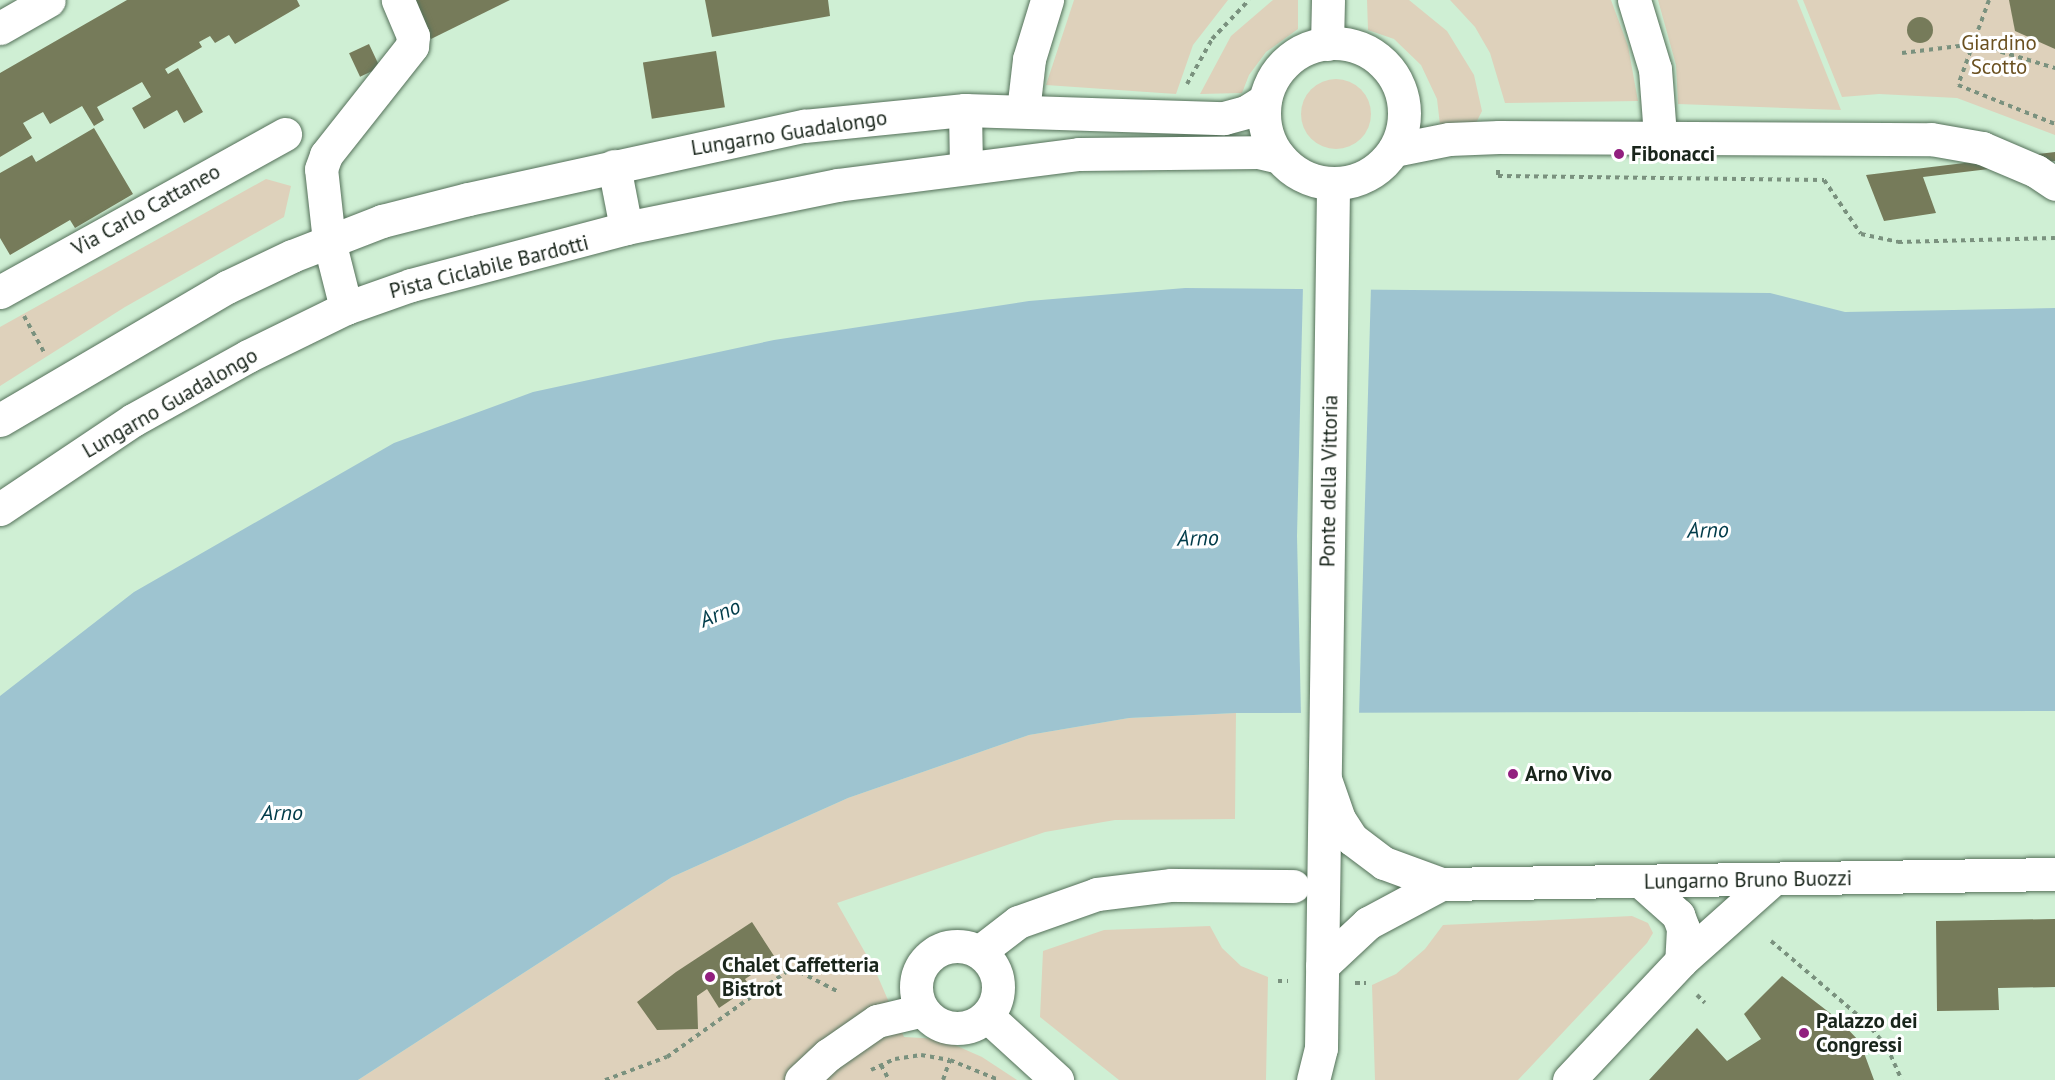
<!DOCTYPE html>
<html>
<head>
<meta charset="utf-8">
<style>
	body { margin:0 }
	#map { position:relative; width:2055px; height:1080px; overflow:hidden; background:#cfefd4; font-family:"PT Sans",sans-serif }
	div>[style] { position:absolute }
	.green>* { inset:0; background:#ded1bb }
	.round { border-radius:50% }
	.water>* { inset:0; background:#9ec4d0 }
	.pier>* { inset:0; background:#cfefd4 }
	.building>* { inset:0; background:#767b5a; transform-origin:0 0 }
	.path>* { height:4px; margin-top:-2px; transform-origin:0; background:repeating-linear-gradient(90deg,#7a917e 0 4.5px,transparent 0 9px) }
	.roads { filter:drop-shadow(0 0 2px #547059) drop-shadow(0 0 2px #547059) }
	.minor>* { height:33px; margin:-16.5px; padding:0 16.5px; transform-origin:16.5px; border-radius:16.5px; background:#fff }
	.minor>.ring { margin:-16.5px; padding:0; box-sizing:content-box; background:none; border:33px solid #fff; border-radius:50% }
	.major>* { height:33px; margin:-16.5px; padding:0 16.5px; transform-origin:16.5px; border-radius:16.5px; background:#fff }
	.major>.ring { margin:-16.5px; padding:0; box-sizing:content-box; background:none; border:33px solid #fff; border-radius:50% }
	.dots>* { width:16px; height:16px; translate:-50% -50%; box-sizing:border-box; border:3px solid #fff; border-radius:50% }
	span { translate:-50% -50%; white-space:nowrap; text-align:center; line-height:1.15; -webkit-text-stroke:6px #fff; paint-order:stroke }
	.park-label { font-size:21px; color:#6b5121 }
	.street-label { font-size:21px; color:#19251b }
	.poi-label { font-size:21px; color:#19251b; font-weight:700 }
	.left { translate:0 -50%; text-align:left }
	.water-label { font-size:22px; color:#003b49; font-style:italic }
</style>
</head>
<body>
<div id="map">
	<div class="green">
		<i style="clip-path:polygon(1074px 0,1228px 0,1193px 45px,1176px 94px,1046px 85px)"></i>
		<i style="clip-path:polygon(1273px 0,1298px 0,1298px 29px,1266px 52px,1249px 75px,1242px 93px,1200px 94px,1231px 36px)"></i>
		<i style="clip-path:polygon(1367px 0,1409px 0,1447px 31px,1474px 75px,1482px 111px,1475px 125px,1440px 125px,1437px 99px,1421px 65px,1394px 39px,1368px 30px)"></i>
		<i style="clip-path:polygon(1450px 0,1611px 0,1628px 46px,1638px 101px,1505px 103px,1490px 53px,1475px 27px)"></i>
		<i style="clip-path:polygon(1658px 0,1797px 0,1841px 110px,1678px 104px,1676px 65px)"></i>
		<i style="clip-path:polygon(1803px 0,2055px 0,2055px 135px,1957px 98px,1879px 94px,1842px 97px)"></i>
		<i class="round" style="left:1301px;top:79px;width:70px;height:70px"></i>
		<i style="clip-path:polygon(266px 179px,291px 186px,284px 217px,125px 307px,0 386px,0 327px)"></i>
		<i style="clip-path:polygon(1236px 713px,1235px 819px,1115px 820px,1045px 832px,837px 903px,875px 970px,904px 1037px,941px 1039px,982px 1057px,1017px 1080px,358px 1080px,672px 877px,848px 798px,1029px 735px,1129px 718px)"></i>
		<i style="clip-path:polygon(1632px 916px,1648px 923px,1653px 933px,1647px 943px,1518px 1080px,1375px 1080px,1372px 985px,1396px 974px,1425px 949px,1443px 925px)"></i>
		<i style="clip-path:polygon(1210px 926px,1222px 948px,1241px 966px,1268px 977px,1266px 1080px,1119px 1080px,1040px 1017px,1043px 951px,1104px 930px)"></i>
	</div>
	<div class="water">
		<i style="clip-path:polygon(1185px 288px,1770px 293px,1845px 312px,2055px 308px,2055px 711px,1236px 713px,1129px 718px,1029px 735px,848px 798px,672px 877px,358px 1080px,0 1080px,0 696px,134px 592px,394px 443px,533px 392px,774px 340px,1029px 301px)"></i>
	</div>
	<div class="pier">
		<i style="clip-path:polygon(1303px 286px,1371px 286px,1359px 716px,1301px 716px,1297px 536px)"></i>
	</div>
	<div class="building">
		<i style="clip-path:polygon(127px 0,297px 0,300px 6px,235px 44px,229px 35px,215px 43px,210px 36px,199px 42px,202px 47px,165px 69px,168px 74px,178px 68px,203px 112px,184px 123px,177px 110px,144px 129px,132px 108px,151px 97px,142px 82px,97px 107px,104px 120px,94px 126px,82px 106px,50px 124px,43px 112px,23px 123px,32px 138px,0 157px,0 73px)"></i>
		<i style="clip-path:polygon(411px 0,510px 0,431px 39px)"></i>
		<i style="clip-path:polygon(705px 0,828px 0,830px 16px,712px 37px)"></i>
		<i style="clip-path:polygon(2009px 0,2055px 0,2055px 49px,2015px 31px)"></i>
		<i class="round" style="left:1907px;top:17px;width:26px;height:26px"></i>
		<i style="left:369px;top:44px;width:26px;height:22px;rotate:65deg"></i>
		<i style="left:716px;top:51px;width:57px;height:74px;rotate:81deg"></i>
		<i style="clip-path:polygon(94px 128px,133px 194px,75px 228px,70px 220px,10px 255px,0 238px,0 173px,32px 155px,36px 162px)"></i>
		<i style="clip-path:polygon(2055px 152px,2055px 161px,1923px 177px,1936px 213px,1884px 221px,1866px 175px)"></i>
		<i style="clip-path:polygon(2055px 919px,2055px 987px,1998px 988px,1999px 1010px,1937px 1011px,1936px 921px)"></i>
		<i style="clip-path:polygon(752px 922px,776px 959px,745px 979px,750px 987px,719px 1008px,707px 989px,697px 996px,698px 1029px,657px 1030px,637px 1002px,676px 972px)"></i>
		<i style="clip-path:polygon(1782px 976px,1839px 1020px,1860px 1042px,1874px 1080px,1649px 1080px,1697px 1028px,1727px 1061px,1761px 1039px,1744px 1014px)"></i>
	</div>
	<div class="path">
		<i style="left:1989px;top:0;width:90px;rotate:110deg"></i>
		<i style="left:1958px;top:85px;width:105px;rotate:21.9deg"></i>
		<i style="left:1902px;top:53px;width:74px;rotate:-7deg"></i>
		<i style="left:1975px;top:44px;width:84px;rotate:16.7deg"></i>
		<i style="left:1187px;top:84px;width:51px;rotate:-60.9deg"></i>
		<i style="left:1212px;top:39px;width:54px;rotate:-46.5deg"></i>
		<i style="left:1498px;top:170px;width:6px;rotate:90deg"></i>
		<i style="left:1498px;top:176px;width:326px;rotate:0.7deg"></i>
		<i style="left:1824px;top:180px;width:65px;rotate:55.6deg"></i>
		<i style="left:1861px;top:234px;width:38px;rotate:12deg"></i>
		<i style="left:1898px;top:242px;width:157px;rotate:-1.5deg"></i>
		<i style="left:24px;top:316px;width:43px;rotate:61.1deg"></i>
		<i style="left:1771px;top:941px;width:125px;rotate:40.5deg"></i>
		<i style="left:1866px;top:1022px;width:33px;rotate:50deg"></i>
		<i style="left:1887px;top:1047px;width:36px;rotate:66deg"></i>
		<i style="left:1278px;top:981px;width:10px"></i>
		<i style="left:1355px;top:983px;width:11px"></i>
		<i style="left:1697px;top:995px;width:11px;rotate:45deg"></i>
		<i style="left:881px;top:1065px;width:17px;rotate:62deg"></i>
		<i style="left:871px;top:1070px;width:26px;rotate:-25deg"></i>
		<i style="left:895px;top:1059px;width:26px;rotate:-9deg"></i>
		<i style="left:921px;top:1055px;width:29px;rotate:10deg"></i>
		<i style="left:950px;top:1060px;width:53px;rotate:22.2deg"></i>
		<i style="left:605px;top:1080px;width:66px;rotate:-20.4deg"></i>
		<i style="left:667px;top:1057px;width:153px;rotate:-35.5deg"></i>
		<i style="left:792px;top:968px;width:51px;rotate:27.1deg"></i>
		<i style="left:943px;top:1080px;width:21px;rotate:-71deg"></i>
	</div>
	<div class="roads">
		<div class="minor">
			<i style="left:1634px;top:0;width:72px;rotate:73.1deg"></i>
			<i style="left:1655px;top:69px;width:67px;rotate:85.7deg"></i>
			<i style="left:965px;top:110px;width:58px;rotate:89deg"></i>
			<i style="left:1023px;top:111px;width:52px;rotate:-83.4deg"></i>
			<i style="left:1029px;top:59px;width:62px;rotate:-73deg"></i>
			<i style="left:1394px;top:150px;width:56px;rotate:-11.3deg"></i>
			<i style="left:1449px;top:139px;width:50px;rotate:-2.3deg"></i>
			<i style="left:1499px;top:137px;width:432px;rotate:0.3deg"></i>
			<i style="left:1931px;top:139px;width:52px;rotate:10deg"></i>
			<i style="left:1982px;top:148px;width:59px;rotate:23.1deg"></i>
			<i style="left:2036px;top:171px;width:23px;rotate:34deg"></i>
			<i style="left:614px;top:166px;width:63px;rotate:79deg"></i>
			<i style="left:0;top:292px;width:326px;rotate:-29deg"></i>
			<i style="left:346px;top:308px;width:69px;rotate:-104.2deg"></i>
			<i style="left:329px;top:241px;width:72px;rotate:-96.3deg"></i>
			<i style="left:321px;top:169px;width:15px;rotate:-70deg"></i>
			<i style="left:326px;top:155px;width:139px;rotate:-51.7deg"></i>
			<i style="left:412px;top:46px;width:10px;rotate:-84deg"></i>
			<i style="left:413px;top:36px;width:39px;rotate:-113deg"></i>
			<i style="left:0;top:420px;width:263px;rotate:-30.4deg"></i>
			<i style="left:227px;top:287px;width:72px;rotate:-25.5deg"></i>
			<i style="left:292px;top:256px;width:97px;rotate:-21.3deg"></i>
			<i style="left:382px;top:221px;width:89px;rotate:-14.3deg"></i>
			<i style="left:468px;top:199px;width:344px;rotate:-12.3deg"></i>
			<i style="left:804px;top:126px;width:162px;rotate:-5.7deg"></i>
			<i style="left:965px;top:110px;width:259px;rotate:1.8deg"></i>
			<i style="left:1224px;top:118px;width:23px;rotate:-15deg"></i>
			<i style="left:1246px;top:112px;width:22px;rotate:-32deg"></i>
			<i style="left:0;top:509px;width:160px;rotate:-33.8deg"></i>
			<i style="left:133px;top:420px;width:132px;rotate:-29.1deg"></i>
			<i style="left:248px;top:356px;width:109px;rotate:-26.1deg"></i>
			<i style="left:346px;top:308px;width:69px;rotate:-19.5deg"></i>
			<i style="left:411px;top:285px;width:222px;rotate:-14.8deg"></i>
			<i style="left:626px;top:228px;width:215px;rotate:-11.5deg"></i>
			<i style="left:837px;top:185px;width:244px;rotate:-7.3deg"></i>
			<i style="left:1079px;top:154px;width:179px;rotate:-0.6deg"></i>
			<i style="left:1258px;top:152px;width:22px;rotate:13deg"></i>
			<i style="left:1325px;top:779px;width:42px;rotate:70.7deg"></i>
			<i style="left:1339px;top:819px;width:24px;rotate:57deg"></i>
			<i style="left:1352px;top:839px;width:40px;rotate:37deg"></i>
			<i style="left:1384px;top:863px;width:61px;rotate:20.2deg"></i>
			<i style="left:1441px;top:884px;width:614px;rotate:-0.93deg"></i>
			<i style="left:1641px;top:882px;width:50px;rotate:41.7deg"></i>
			<i style="left:1678px;top:915px;width:14px;rotate:69deg"></i>
			<i style="left:1683px;top:928px;width:33px;rotate:93deg"></i>
			<i class="ring" style="left:916px;top:946px;width:49px;height:49px"></i>
			<i style="left:979px;top:952px;width:49px;rotate:-37.6deg"></i>
			<i style="left:1018px;top:922px;width:84px;rotate:-19.5deg"></i>
			<i style="left:1097px;top:894px;width:75px;rotate:-6.9deg"></i>
			<i style="left:1171px;top:885px;width:122px;rotate:0.5deg"></i>
			<i style="left:1322px;top:966px;width:63px;rotate:-43.1deg"></i>
			<i style="left:1368px;top:923px;width:83px;rotate:-28.1deg"></i>
			<i style="left:987px;top:1016px;width:95px;rotate:42.4deg"></i>
			<i style="left:801px;top:1080px;width:37px;rotate:-43deg"></i>
			<i style="left:828px;top:1055px;width:60px;rotate:-34.8deg"></i>
			<i style="left:877px;top:1021px;width:47px;rotate:-13.4deg"></i>
			<i style="left:1569px;top:1080px;width:163px;rotate:-46.7deg"></i>
			<i style="left:1681px;top:961px;width:122px;rotate:-41.7deg"></i>
		</div>
		<div class="major">
			<i style="left:0;top:28px;width:56px;rotate:-29.7deg"></i>
			<i class="ring" style="left:1264px;top:43px;width:107px;height:107px"></i>
			<i style="left:1327px;top:44px;width:44px;rotate:-88.7deg"></i>
			<i style="left:1313px;top:1080px;width:33px;rotate:-76deg"></i>
			<i style="left:1321px;top:1048px;width:864px;rotate:-89.2deg"></i>
		</div>
	</div>
	<div class="dots">
		<i style="left:1619px;top:154px;background:#921f7f"></i>
		<i style="left:1513px;top:774px;background:#921f7f"></i>
		<i style="left:710px;top:977px;background:#921f7f"></i>
		<i style="left:1804px;top:1033px;background:#921f7f"></i>
	</div>
	<div class="park-label">
		<span style="left:1999px;top:55px">Giardino<br>Scotto</span>
	</div>
	<div class="street-label">
		<span style="left:789px;top:133px;rotate:-9deg">Lungarno Guadalongo</span>
		<span style="left:146px;top:210px;rotate:-29deg">Via Carlo Cattaneo</span>
		<span style="left:489px;top:267px;rotate:-14deg">Pista Ciclabile Bardotti</span>
		<span style="left:170px;top:403px;rotate:-30deg">Lungarno Guadalongo</span>
		<span style="left:1329px;top:481px;rotate:-89deg">Ponte della Vittoria</span>
		<span style="left:1748px;top:880px;rotate:-1deg">Lungarno Bruno Buozzi</span>
	</div>
	<div class="poi-label">
		<span class="left" style="left:1631px;top:154px">Fibonacci</span>
		<span class="left" style="left:1525px;top:774px">Arno Vivo</span>
		<span class="left" style="left:722px;top:977px">Chalet Caffetteria<br>Bistrot</span>
		<span class="left" style="left:1816px;top:1033px">Palazzo dei<br>Congressi</span>
	</div>
	<div class="water-label">
		<span style="left:1708px;top:530px;rotate:-1deg">Arno</span>
		<span style="left:1198px;top:538px;rotate:-1deg">Arno</span>
		<span style="left:720px;top:613px;rotate:-22deg">Arno</span>
		<span style="left:282px;top:813px">Arno</span>
	</div>
</div>
</body>
</html>
